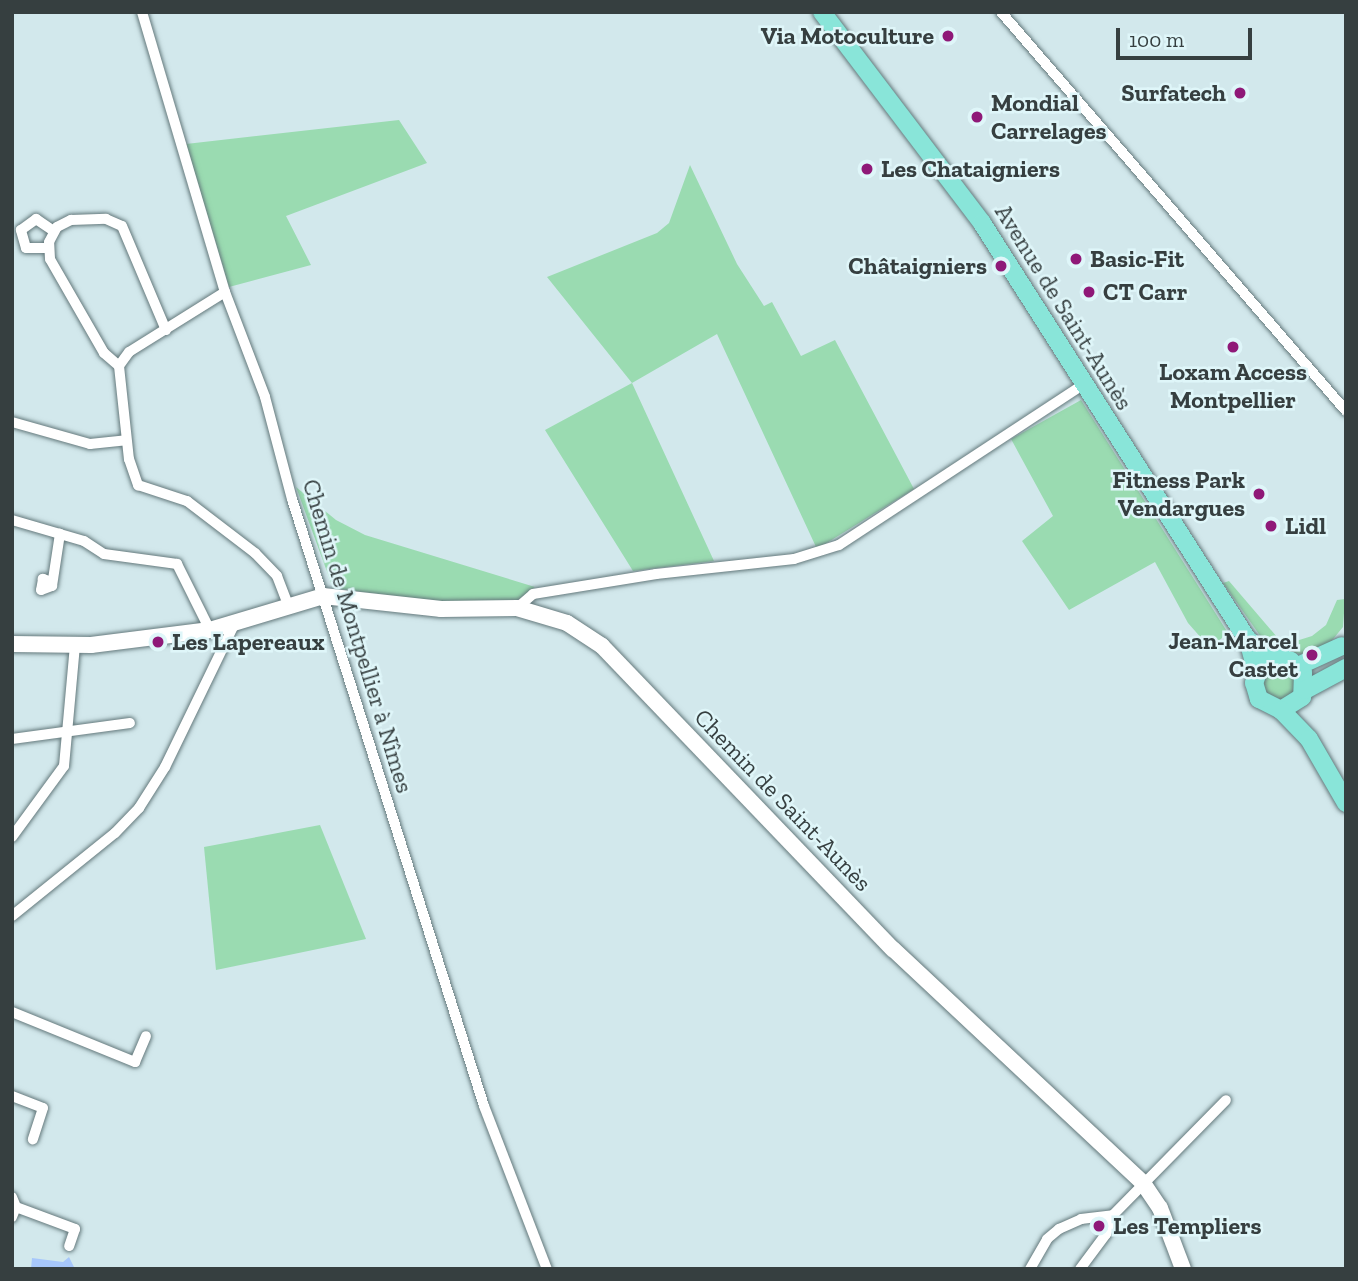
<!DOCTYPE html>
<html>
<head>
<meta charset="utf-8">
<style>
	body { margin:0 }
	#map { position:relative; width:1358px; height:1281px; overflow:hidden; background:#d2e8ec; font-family:"Zilla Slab",serif }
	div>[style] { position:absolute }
	.green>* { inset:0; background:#9adbb1 }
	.round { border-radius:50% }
	.water>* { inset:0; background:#a7c7fb }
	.roads { filter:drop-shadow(0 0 2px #64797c) drop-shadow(0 0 2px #64797c) }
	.street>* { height:10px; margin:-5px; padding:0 5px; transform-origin:5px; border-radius:5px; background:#fff }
	.secondary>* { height:16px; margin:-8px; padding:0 8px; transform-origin:8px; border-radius:8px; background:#fff }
	.primary>* { height:18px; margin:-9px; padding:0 9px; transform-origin:9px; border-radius:9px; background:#89e5d9 }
	.dots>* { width:19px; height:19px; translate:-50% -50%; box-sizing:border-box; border:4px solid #dff6f9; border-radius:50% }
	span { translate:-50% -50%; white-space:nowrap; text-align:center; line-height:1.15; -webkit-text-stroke:5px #dff6f9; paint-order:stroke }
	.poi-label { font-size:24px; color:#363f40; font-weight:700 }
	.right { translate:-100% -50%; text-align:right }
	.left { translate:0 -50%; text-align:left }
	.street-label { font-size:24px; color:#363f40 }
	.frame { position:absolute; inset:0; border:14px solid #363f40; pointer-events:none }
	.scale { position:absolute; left:1116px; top:28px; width:136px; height:32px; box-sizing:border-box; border:4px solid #363f40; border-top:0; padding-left:9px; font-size:21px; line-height:24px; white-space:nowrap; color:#363f40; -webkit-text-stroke:5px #dff6f9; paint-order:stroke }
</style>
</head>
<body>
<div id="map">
	<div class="green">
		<i style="clip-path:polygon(399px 120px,427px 163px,286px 216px,311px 265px,229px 287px,186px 144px)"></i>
		<i style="clip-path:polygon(690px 165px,737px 264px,764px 306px,772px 302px,801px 356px,835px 340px,914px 489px,817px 549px,717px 334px,632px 383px,714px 561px,633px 571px,545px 430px,632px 383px,547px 277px,657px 233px,669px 223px)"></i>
		<i style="clip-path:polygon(1081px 400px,1228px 633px,1210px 648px,1188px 623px,1155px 562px,1069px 610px,1022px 541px,1053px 516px,1011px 439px)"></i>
		<i style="clip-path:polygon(296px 487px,336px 520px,365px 535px,535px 587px,515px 602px,444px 603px,333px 588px)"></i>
		<i style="clip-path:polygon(1229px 581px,1277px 637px,1296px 641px,1312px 636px,1326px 625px,1337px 600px,1345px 599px,1343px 627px,1329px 644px,1305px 655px,1268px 647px,1223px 583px)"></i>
		<i class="round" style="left:1263px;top:668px;width:34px;height:34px"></i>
		<i style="clip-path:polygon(320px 825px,366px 939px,216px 970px,204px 847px)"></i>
	</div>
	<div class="water">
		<i style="clip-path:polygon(69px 1257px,75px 1269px,31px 1269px,32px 1258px,63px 1262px)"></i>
	</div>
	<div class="roads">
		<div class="street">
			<i style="left:142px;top:12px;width:292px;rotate:73.5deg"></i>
			<i style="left:225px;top:292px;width:112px;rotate:69.1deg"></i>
			<i style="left:265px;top:397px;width:106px;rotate:75.2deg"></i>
			<i style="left:292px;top:499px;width:637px;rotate:72.45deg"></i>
			<i style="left:484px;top:1106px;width:175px;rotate:68.9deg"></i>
			<i style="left:1001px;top:12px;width:527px;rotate:49.15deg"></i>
			<i style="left:48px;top:248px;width:22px;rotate:180deg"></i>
			<i style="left:26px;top:248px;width:19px;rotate:-106deg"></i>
			<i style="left:21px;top:230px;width:19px;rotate:-36deg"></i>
			<i style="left:36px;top:219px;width:22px;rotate:34deg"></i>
			<i style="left:225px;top:292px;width:113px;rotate:148deg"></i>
			<i style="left:129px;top:352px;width:17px;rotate:126deg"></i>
			<i style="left:119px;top:366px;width:94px;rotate:83.9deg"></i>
			<i style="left:129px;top:459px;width:28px;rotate:71deg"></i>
			<i style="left:138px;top:485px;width:52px;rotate:18.1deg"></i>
			<i style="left:187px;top:501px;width:86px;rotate:37.4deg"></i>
			<i style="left:255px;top:553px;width:32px;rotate:46deg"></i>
			<i style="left:277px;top:576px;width:33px;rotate:69deg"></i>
			<i style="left:119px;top:366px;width:20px;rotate:-139deg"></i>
			<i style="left:104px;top:353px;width:108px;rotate:-119.9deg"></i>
			<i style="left:50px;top:259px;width:17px;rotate:-93deg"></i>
			<i style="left:49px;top:242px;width:17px;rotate:-62deg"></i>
			<i style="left:57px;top:227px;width:16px;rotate:-27deg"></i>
			<i style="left:71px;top:220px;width:35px;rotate:-2deg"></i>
			<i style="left:106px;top:219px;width:17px;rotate:24deg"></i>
			<i style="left:122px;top:226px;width:113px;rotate:67.1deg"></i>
			<i style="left:12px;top:422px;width:81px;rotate:15.8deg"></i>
			<i style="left:90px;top:444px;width:36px;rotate:-6deg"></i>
			<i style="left:12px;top:520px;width:75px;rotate:16.3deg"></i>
			<i style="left:84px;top:541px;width:24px;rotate:33deg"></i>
			<i style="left:104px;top:554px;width:74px;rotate:7.8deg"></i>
			<i style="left:177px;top:564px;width:74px;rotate:63.4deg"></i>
			<i style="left:51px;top:582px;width:9px;rotate:-159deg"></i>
			<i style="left:43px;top:579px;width:11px;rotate:100deg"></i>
			<i style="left:41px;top:590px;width:12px;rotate:-20deg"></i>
			<i style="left:52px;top:586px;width:53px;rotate:-81.3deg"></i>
			<i style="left:517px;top:608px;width:21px;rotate:-41deg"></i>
			<i style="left:533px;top:594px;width:125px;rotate:-9.2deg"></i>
			<i style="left:656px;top:574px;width:139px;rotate:-6.2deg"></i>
			<i style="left:794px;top:559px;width:47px;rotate:-17.3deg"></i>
			<i style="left:839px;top:545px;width:293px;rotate:-33.3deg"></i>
			<i style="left:12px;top:739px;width:119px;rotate:-7.7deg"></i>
			<i style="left:12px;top:837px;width:88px;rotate:-53.8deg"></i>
			<i style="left:64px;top:766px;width:121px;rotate:-84.8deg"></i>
			<i style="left:12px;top:916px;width:132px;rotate:-38.9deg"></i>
			<i style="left:115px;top:833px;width:35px;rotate:-46deg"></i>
			<i style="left:139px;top:808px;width:49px;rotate:-57.6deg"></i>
			<i style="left:165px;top:767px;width:158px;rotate:-64.1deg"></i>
			<i style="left:12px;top:1012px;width:133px;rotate:22.1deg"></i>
			<i style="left:135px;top:1062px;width:28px;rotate:-67deg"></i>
			<i style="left:12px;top:1096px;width:33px;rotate:21deg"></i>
			<i style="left:43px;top:1108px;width:33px;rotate:108deg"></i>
			<i style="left:12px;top:1197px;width:11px;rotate:68deg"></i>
			<i style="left:16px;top:1207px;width:11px;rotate:112deg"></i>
			<i style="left:16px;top:1207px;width:63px;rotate:20.4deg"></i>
			<i style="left:75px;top:1229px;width:18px;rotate:109deg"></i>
			<i style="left:1030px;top:1269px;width:34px;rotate:-60deg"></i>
			<i style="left:1047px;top:1239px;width:16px;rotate:-40deg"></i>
			<i style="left:1059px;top:1229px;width:24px;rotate:-24deg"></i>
			<i style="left:1081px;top:1219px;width:32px;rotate:-7deg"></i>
			<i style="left:1113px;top:1215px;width:161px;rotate:-45.5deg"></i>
			<i style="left:1080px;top:1269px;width:44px;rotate:-53.4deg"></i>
			<i style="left:1106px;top:1234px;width:20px;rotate:-70deg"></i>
		</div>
		<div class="secondary">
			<i style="left:12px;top:644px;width:79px;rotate:0.7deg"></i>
			<i style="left:91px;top:645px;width:120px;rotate:-7.2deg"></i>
			<i style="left:210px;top:630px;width:118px;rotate:-16.7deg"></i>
			<i style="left:323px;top:596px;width:119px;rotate:6.3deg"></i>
			<i style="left:441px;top:609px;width:76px;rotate:-0.8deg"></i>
			<i style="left:517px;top:608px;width:52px;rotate:16.7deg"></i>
			<i style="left:567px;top:623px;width:42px;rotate:33.3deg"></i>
			<i style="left:602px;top:646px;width:420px;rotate:46.2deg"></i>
			<i style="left:893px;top:949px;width:342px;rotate:43.1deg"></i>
			<i style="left:1143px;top:1183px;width:30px;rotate:56deg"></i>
			<i style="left:1160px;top:1208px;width:65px;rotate:69.3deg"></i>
		</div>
		<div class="primary">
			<i style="left:822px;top:12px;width:265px;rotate:52.8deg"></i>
			<i style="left:982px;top:223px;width:495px;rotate:57.5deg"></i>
			<i style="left:1248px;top:640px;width:34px;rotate:75deg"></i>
			<i style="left:1248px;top:640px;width:21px;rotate:37deg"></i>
			<i style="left:1265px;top:653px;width:27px;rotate:17deg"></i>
			<i style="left:1291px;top:661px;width:17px;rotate:45deg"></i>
			<i style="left:1303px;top:673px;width:24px;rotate:92deg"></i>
			<i style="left:1302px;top:697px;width:25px;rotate:148deg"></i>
			<i style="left:1281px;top:710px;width:25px;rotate:-153deg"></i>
			<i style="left:1259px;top:699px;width:17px;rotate:-107deg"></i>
			<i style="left:1254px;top:683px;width:17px;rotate:-69deg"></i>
			<i style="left:1260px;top:667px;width:25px;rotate:-21deg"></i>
			<i style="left:1298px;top:666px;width:48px;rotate:-24.4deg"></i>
			<i style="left:1305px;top:690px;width:47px;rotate:-28.2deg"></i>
			<i style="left:1281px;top:710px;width:40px;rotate:46deg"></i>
			<i style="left:1309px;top:739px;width:74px;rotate:60deg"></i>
		</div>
	</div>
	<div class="dots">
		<i style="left:948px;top:36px;background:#8f1978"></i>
		<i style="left:1240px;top:93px;background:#8f1978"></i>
		<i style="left:977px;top:117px;background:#8f1978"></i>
		<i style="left:867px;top:169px;background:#8f1978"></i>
		<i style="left:1076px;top:259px;background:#8f1978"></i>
		<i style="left:1001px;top:266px;background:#8f1978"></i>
		<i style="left:1089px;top:292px;background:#8f1978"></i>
		<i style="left:1233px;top:347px;background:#8f1978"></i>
		<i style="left:1259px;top:494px;background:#8f1978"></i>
		<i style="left:1271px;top:526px;background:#8f1978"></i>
		<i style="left:158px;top:642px;background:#8f1978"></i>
		<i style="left:1312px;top:655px;background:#8f1978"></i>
		<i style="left:1099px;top:1226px;background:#8f1978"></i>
	</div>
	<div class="poi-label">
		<span class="right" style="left:934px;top:36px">Via Motoculture</span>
		<span class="right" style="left:1226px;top:93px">Surfatech</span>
		<span class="left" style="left:991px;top:117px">Mondial<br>Carrelages</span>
		<span class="left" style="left:881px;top:169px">Les Chataigniers</span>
		<span class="left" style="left:1090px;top:259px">Basic-Fit</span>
		<span class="right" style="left:987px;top:266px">Châtaigniers</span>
		<span class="left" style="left:1103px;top:292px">CT Carr</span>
		<span style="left:1233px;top:386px">Loxam Access<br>Montpellier</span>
		<span class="right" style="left:1245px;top:494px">Fitness Park<br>Vendargues</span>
		<span class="left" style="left:1285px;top:526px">Lidl</span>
		<span class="right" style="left:1298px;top:655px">Jean-Marcel<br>Castet</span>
		<span class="left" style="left:172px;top:642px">Les Lapereaux</span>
		<span class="left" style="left:1113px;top:1226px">Les Templiers</span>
	</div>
	<div class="street-label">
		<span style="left:1064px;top:307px;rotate:58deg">Avenue de Saint-Aunès</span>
		<span style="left:358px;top:636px;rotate:73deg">Chemin de Montpellier à Nîmes</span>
		<span style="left:783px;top:800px;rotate:46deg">Chemin de Saint-Aunès</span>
	</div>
	<div class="frame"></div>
	<div class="scale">100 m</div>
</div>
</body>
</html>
